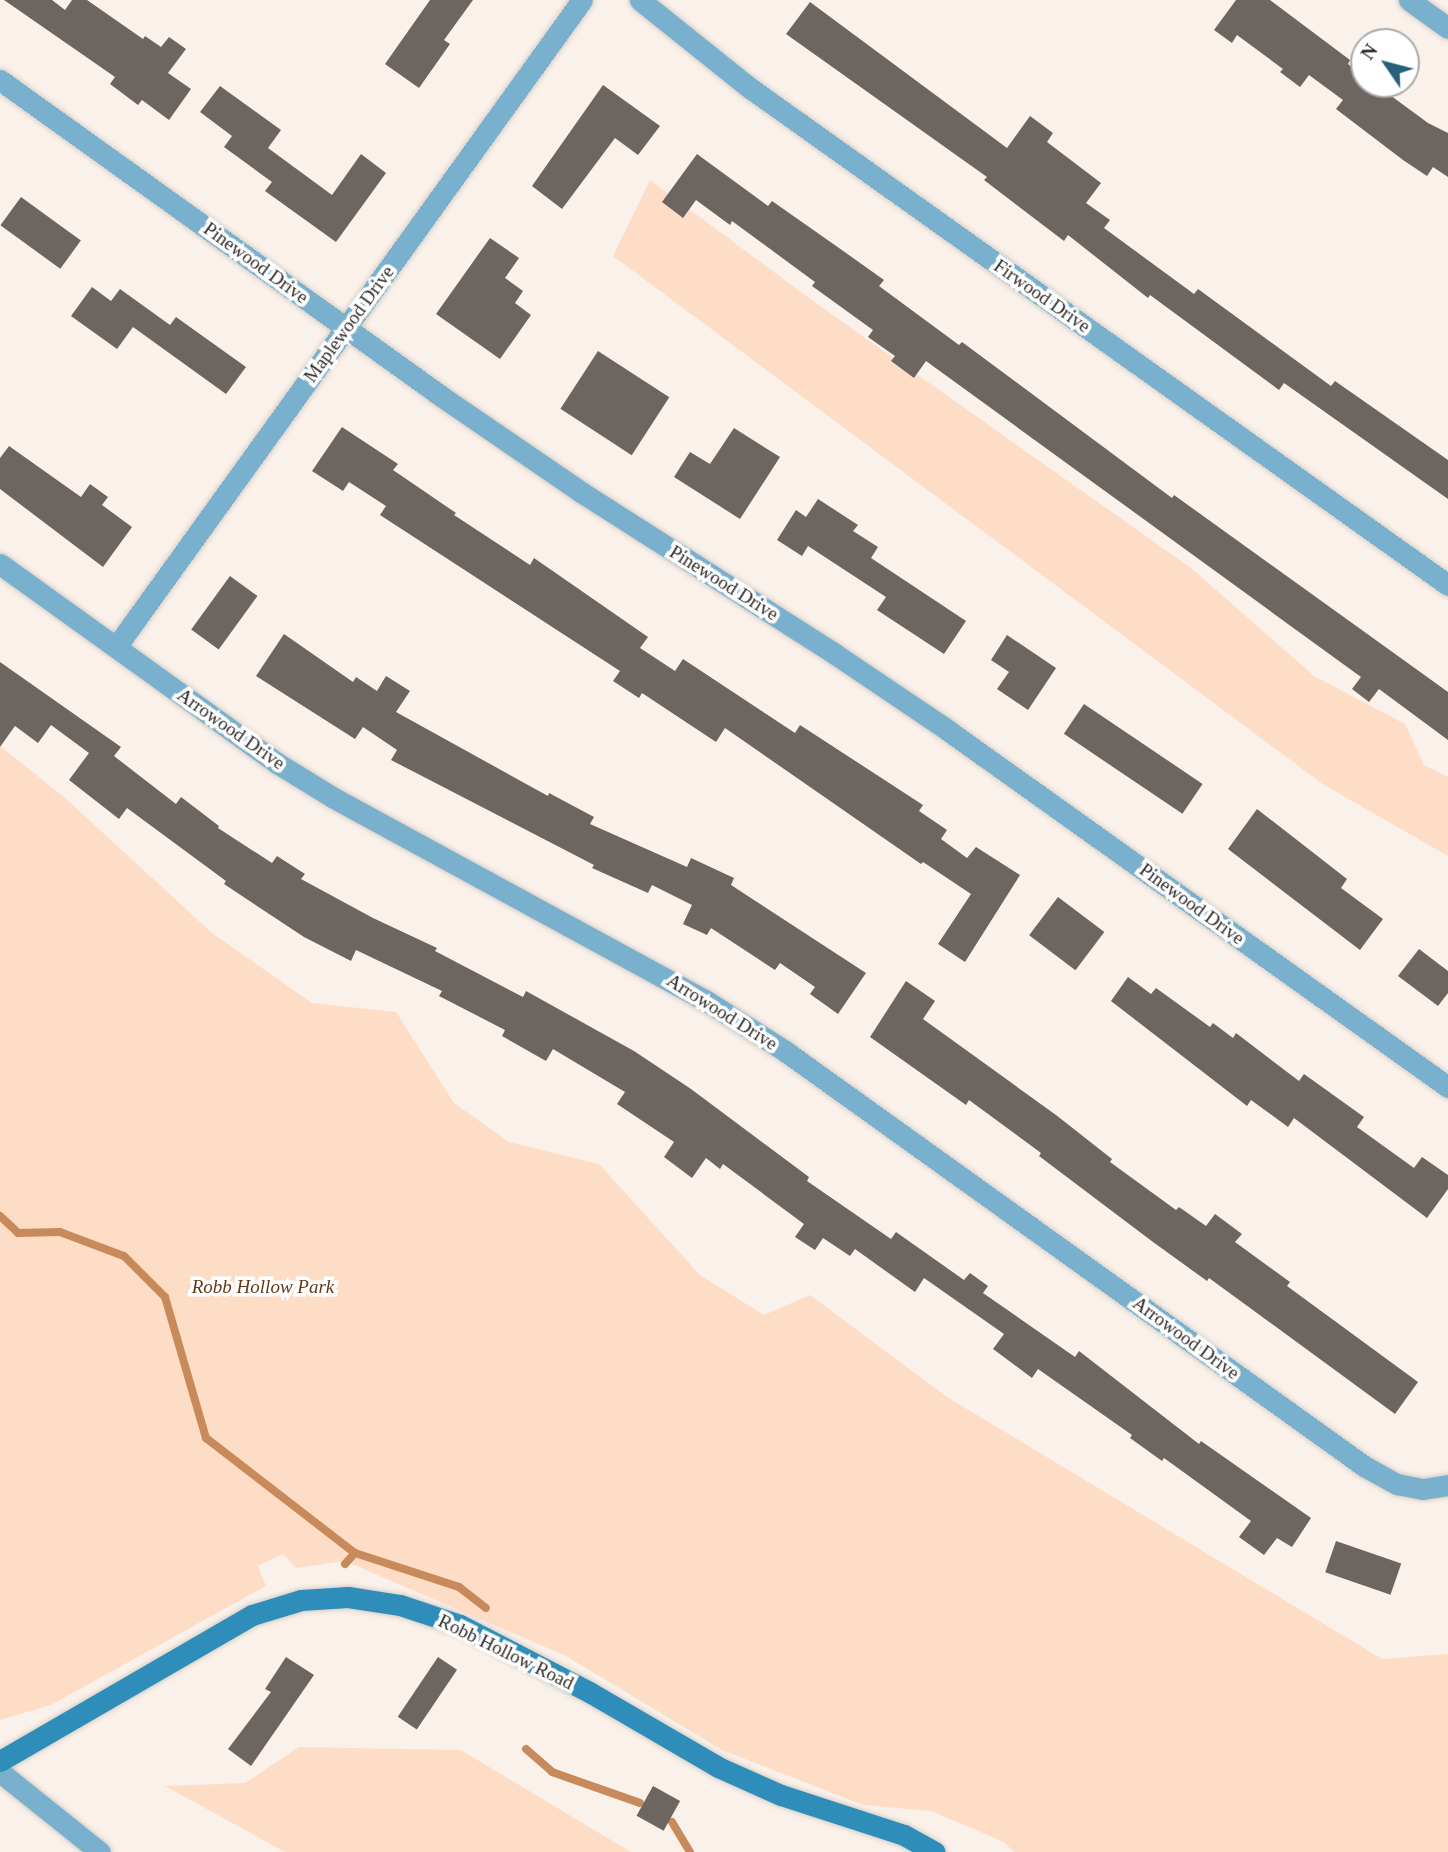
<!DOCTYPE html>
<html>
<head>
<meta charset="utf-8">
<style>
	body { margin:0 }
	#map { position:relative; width:1448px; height:1852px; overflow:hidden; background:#faf1ea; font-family:Georgia,serif }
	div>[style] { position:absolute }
	.green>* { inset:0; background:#feddc6 }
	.stream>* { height:8px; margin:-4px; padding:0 4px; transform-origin:4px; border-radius:4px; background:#c98a5b }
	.building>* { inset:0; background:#6d6560; transform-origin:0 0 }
	.roads { filter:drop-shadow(0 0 2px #d5cec7) drop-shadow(0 0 2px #d5cec7) }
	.street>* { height:21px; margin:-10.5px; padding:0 10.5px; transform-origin:10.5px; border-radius:10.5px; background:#79b0cd }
	.secondary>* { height:21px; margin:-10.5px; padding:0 10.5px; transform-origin:10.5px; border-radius:10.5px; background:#2e8eb9 }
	span { translate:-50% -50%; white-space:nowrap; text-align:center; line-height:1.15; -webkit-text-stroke:7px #fff; paint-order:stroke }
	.street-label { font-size:19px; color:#2f2c2a }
	.park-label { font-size:19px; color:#653a17; font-style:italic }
	.north { position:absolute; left:1350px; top:28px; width:70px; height:70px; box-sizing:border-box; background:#fff; border:2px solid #acabaa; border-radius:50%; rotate:305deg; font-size:19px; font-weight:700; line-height:28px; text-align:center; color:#2f2c2a }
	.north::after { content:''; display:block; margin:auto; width:24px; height:32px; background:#28607a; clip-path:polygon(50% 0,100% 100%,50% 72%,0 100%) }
</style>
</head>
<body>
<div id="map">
	<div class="green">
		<i style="clip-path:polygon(650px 180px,813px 301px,1191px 568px,1314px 676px,1405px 724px,1424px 765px,1448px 777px,1448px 856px,1324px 785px,613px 256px)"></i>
		<i style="clip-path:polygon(0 746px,64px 797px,212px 933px,312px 1003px,396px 1012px,454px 1103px,509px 1142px,599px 1164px,700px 1275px,764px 1315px,810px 1295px,947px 1397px,1382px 1659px,1448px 1654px,1448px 1852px,1014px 1852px,1004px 1842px,931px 1811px,863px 1805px,722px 1750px,566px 1656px,345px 1561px,296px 1568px,283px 1554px,258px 1566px,266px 1586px,51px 1705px,0 1720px)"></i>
		<i style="clip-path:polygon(299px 1747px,461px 1750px,631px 1852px,285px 1852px,165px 1786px,245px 1783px)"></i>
	</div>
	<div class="stream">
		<i style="left:0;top:1216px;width:25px;rotate:43deg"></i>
		<i style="left:18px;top:1233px;width:42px;rotate:-1.4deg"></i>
		<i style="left:60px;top:1232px;width:68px;rotate:20.6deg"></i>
		<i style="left:124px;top:1256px;width:58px;rotate:45deg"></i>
		<i style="left:165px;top:1297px;width:147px;rotate:73.8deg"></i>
		<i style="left:206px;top:1438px;width:188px;rotate:37.7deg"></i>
		<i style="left:355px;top:1553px;width:109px;rotate:18.1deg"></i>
		<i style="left:459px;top:1587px;width:34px;rotate:38deg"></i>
		<i style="left:345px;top:1564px;width:15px;rotate:-48deg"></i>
		<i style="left:526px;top:1749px;width:35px;rotate:41deg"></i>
		<i style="left:552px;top:1772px;width:93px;rotate:19.4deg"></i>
		<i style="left:672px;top:1822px;width:35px;rotate:59deg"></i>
	</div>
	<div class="building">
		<i style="clip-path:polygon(4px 0,52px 0,65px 10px,72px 0,87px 0,143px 39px,145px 36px,161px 47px,169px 37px,186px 49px,168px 73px,191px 89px,169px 120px,142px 100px,138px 105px,110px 84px,115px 77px)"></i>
		<i style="clip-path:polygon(430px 0,473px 0,444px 40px,450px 44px,419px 88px,385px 64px)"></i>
		<i style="clip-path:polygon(1236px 0,1270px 0,1350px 60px,1348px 64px,1364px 76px,1364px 84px,1375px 84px,1428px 123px,1448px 133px,1448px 177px,1433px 167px,1427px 176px,1403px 160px,1336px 109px,1343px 100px,1309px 75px,1300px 87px,1280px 72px,1283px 69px,1237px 35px,1232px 43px,1214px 30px)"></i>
		<i style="clip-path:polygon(810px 2px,1007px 148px,1030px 116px,1053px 133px,1047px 142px,1101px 183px,1086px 203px,1110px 220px,1104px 228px,1194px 294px,1198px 289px,1331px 386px,1335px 381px,1448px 460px,1448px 499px,1284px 383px,1279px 390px,1150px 295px,1148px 298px,1068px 235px,1064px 241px,984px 180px,987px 177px,786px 34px)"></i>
		<i style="clip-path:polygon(603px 85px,660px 126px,638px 155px,615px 138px,562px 209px,532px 186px)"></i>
		<i style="clip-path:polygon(220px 86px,281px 130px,268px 148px,332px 195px,361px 154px,386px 173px,336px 242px,265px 191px,272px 182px,224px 147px,232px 136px,200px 112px)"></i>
		<i style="clip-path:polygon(697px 154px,768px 206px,772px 201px,839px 248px,884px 280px,879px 286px,959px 345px,962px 342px,1172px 498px,1174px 495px,1448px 692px,1448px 740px,1379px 689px,1369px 702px,1352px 689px,1361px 677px,926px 361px,914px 378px,891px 361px,895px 356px,868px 337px,873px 330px,812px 286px,815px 282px,732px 221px,730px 225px,696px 200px,683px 218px,662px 202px)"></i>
		<i style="left:21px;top:197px;width:74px;height:35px;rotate:36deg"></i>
		<i style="clip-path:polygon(490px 238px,519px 258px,505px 278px,523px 291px,515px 303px,531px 315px,500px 359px,436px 314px)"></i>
		<i style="clip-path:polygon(92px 287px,111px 301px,120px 289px,170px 325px,176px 317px,246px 367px,226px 394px,133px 327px,117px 349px,71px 316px)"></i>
		<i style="left:598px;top:351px;width:85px;height:69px;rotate:33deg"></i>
		<i style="clip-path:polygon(342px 427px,398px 464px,393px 470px,456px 513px,454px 515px,530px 565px,534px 558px,648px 637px,640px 648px,675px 671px,683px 659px,795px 733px,800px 725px,923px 805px,919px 811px,947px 830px,941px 839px,967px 858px,976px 847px,1020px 875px,965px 962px,938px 944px,971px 894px,923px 862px,921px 864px,725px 728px,716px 742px,642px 693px,639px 698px,613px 681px,620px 671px,380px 515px,386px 506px,349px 482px,343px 491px,312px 471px)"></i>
		<i style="clip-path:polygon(734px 428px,780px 457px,740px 519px,674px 477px,690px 452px,710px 464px)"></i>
		<i style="clip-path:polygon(9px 446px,81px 497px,90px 484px,108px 497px,102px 505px,132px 527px,103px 567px,0 489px,0 458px)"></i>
		<i style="clip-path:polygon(818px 499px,858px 525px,853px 531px,878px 547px,871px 558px,966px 621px,944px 654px,877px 610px,886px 597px,808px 546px,802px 556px,777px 540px,796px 510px,806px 517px)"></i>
		<i style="left:230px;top:576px;width:34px;height:66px;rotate:36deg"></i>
		<i style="clip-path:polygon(284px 634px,353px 682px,356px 677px,377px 691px,386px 676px,410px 691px,396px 712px,548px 796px,549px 793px,594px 817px,590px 824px,687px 867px,691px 858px,734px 878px,731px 885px,866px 973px,838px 1014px,810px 994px,815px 987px,780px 963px,775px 970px,711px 928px,707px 935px,683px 924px,692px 905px,652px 885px,648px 893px,592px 868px,594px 865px,391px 760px,397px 750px,363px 727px,355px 739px,256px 676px)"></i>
		<i style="clip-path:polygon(1007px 635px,1056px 668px,1028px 710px,997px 689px,1009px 672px,991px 660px)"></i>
		<i style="clip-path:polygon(0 662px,121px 747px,114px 756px,176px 804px,181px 797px,219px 826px,218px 828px,272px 863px,277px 856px,305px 874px,301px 879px,373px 918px,437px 948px,435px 951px,523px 997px,526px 991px,634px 1051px,691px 1089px,809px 1177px,807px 1181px,891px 1239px,896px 1232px,964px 1280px,970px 1273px,988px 1286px,983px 1293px,1075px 1357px,1079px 1351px,1199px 1444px,1201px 1441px,1311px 1518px,1292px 1547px,1277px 1538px,1264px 1555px,1239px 1537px,1251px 1521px,1164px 1458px,1162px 1461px,1130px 1438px,1132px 1435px,1038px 1369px,1032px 1378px,993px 1349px,1004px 1334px,924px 1278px,915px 1292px,855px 1249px,850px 1256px,823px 1238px,815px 1250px,795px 1237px,804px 1224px,723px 1164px,720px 1169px,706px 1158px,692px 1178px,664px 1157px,674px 1142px,617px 1104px,625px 1092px,553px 1049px,546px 1061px,502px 1036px,505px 1030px,439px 996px,442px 991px,356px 950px,351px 961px,304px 937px,224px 884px,226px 881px,127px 808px,119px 819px,69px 780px,89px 753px,51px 725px,38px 743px,15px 726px,0 747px)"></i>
		<i style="left:1084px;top:704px;width:143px;height:36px;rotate:34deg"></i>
		<i style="clip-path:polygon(1257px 809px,1347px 879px,1341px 888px,1383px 919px,1360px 950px,1228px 849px)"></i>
		<i style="left:1058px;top:897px;width:58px;height:48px;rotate:37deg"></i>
		<i style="clip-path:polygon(1419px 949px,1448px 971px,1448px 993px,1438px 1006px,1398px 976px)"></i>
		<i style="clip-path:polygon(1128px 977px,1151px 994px,1156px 988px,1210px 1027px,1213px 1023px,1233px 1038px,1236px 1033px,1299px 1081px,1304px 1074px,1364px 1117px,1357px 1127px,1414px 1168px,1422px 1157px,1448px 1175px,1448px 1189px,1427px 1218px,1294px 1118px,1288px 1127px,1251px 1100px,1247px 1106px,1111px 1001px)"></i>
		<i style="clip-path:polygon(906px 981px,935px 1001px,923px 1019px,1056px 1115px,1112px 1159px,1110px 1162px,1176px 1210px,1179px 1207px,1206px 1226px,1215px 1214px,1242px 1234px,1235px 1242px,1290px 1282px,1287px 1286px,1418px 1382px,1395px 1414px,1209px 1278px,1207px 1281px,1153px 1242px,1039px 1156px,1041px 1153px,969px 1100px,966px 1105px,870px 1037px)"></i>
		<i style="left:1336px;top:1541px;width:69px;height:33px;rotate:19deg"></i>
		<i style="clip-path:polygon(286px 1657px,314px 1675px,251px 1766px,228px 1749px,271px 1692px,265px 1689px)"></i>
		<i style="left:438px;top:1657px;width:23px;height:72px;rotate:34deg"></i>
		<i style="left:653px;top:1786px;width:31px;height:34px;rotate:29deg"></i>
	</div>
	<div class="roads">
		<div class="street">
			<i style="left:640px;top:0;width:141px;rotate:38.7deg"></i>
			<i style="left:750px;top:88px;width:857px;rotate:35.45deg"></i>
			<i style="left:1409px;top:0;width:48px;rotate:35.7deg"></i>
			<i style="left:0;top:80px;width:543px;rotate:35.62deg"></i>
			<i style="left:441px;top:396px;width:170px;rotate:34.4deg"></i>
			<i style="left:581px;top:492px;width:301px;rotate:32.5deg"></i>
			<i style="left:835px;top:654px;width:134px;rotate:34deg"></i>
			<i style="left:946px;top:729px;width:617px;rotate:35.49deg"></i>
			<i style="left:0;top:564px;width:341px;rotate:35.7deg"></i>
			<i style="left:277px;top:763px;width:67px;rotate:31.6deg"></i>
			<i style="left:334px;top:798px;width:422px;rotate:28.6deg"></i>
			<i style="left:705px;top:1000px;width:95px;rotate:32.5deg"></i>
			<i style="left:785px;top:1051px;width:712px;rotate:35.63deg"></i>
			<i style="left:1364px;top:1466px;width:38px;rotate:29deg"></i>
			<i style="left:1397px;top:1484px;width:26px;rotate:11deg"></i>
			<i style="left:1423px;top:1489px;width:25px;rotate:-9deg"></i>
			<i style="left:116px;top:647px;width:797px;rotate:-54.24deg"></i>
			<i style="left:0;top:1772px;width:128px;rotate:38.7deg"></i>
		</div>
		<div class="secondary">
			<i style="left:0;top:1761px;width:291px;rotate:-30.1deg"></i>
			<i style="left:252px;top:1615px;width:51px;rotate:-17deg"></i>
			<i style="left:301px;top:1600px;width:47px;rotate:-3.7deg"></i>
			<i style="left:348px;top:1597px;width:53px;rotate:8.7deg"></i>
			<i style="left:400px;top:1605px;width:63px;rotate:18.4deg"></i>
			<i style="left:460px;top:1625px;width:148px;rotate:27.4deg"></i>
			<i style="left:591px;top:1693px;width:147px;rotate:30.2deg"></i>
			<i style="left:718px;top:1767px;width:69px;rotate:24deg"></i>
			<i style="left:781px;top:1795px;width:129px;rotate:18deg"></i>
			<i style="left:904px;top:1835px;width:35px;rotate:29deg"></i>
		</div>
	</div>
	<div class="street-label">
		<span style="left:256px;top:263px;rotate:36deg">Pinewood Drive</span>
		<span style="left:1042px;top:296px;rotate:35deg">Firwood Drive</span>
		<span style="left:349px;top:324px;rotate:-54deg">Maplewood Drive</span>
		<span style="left:724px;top:583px;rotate:32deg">Pinewood Drive</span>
		<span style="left:231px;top:729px;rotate:35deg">Arrowood Drive</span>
		<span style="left:1192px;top:904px;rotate:36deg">Pinewood Drive</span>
		<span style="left:722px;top:1012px;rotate:32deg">Arrowood Drive</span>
		<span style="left:1186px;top:1338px;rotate:36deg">Arrowood Drive</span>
		<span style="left:506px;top:1652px;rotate:26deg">Robb Hollow Road</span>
	</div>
	<div class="park-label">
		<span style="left:263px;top:1287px">Robb Hollow Park</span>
	</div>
	<div class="north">N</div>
</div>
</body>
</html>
